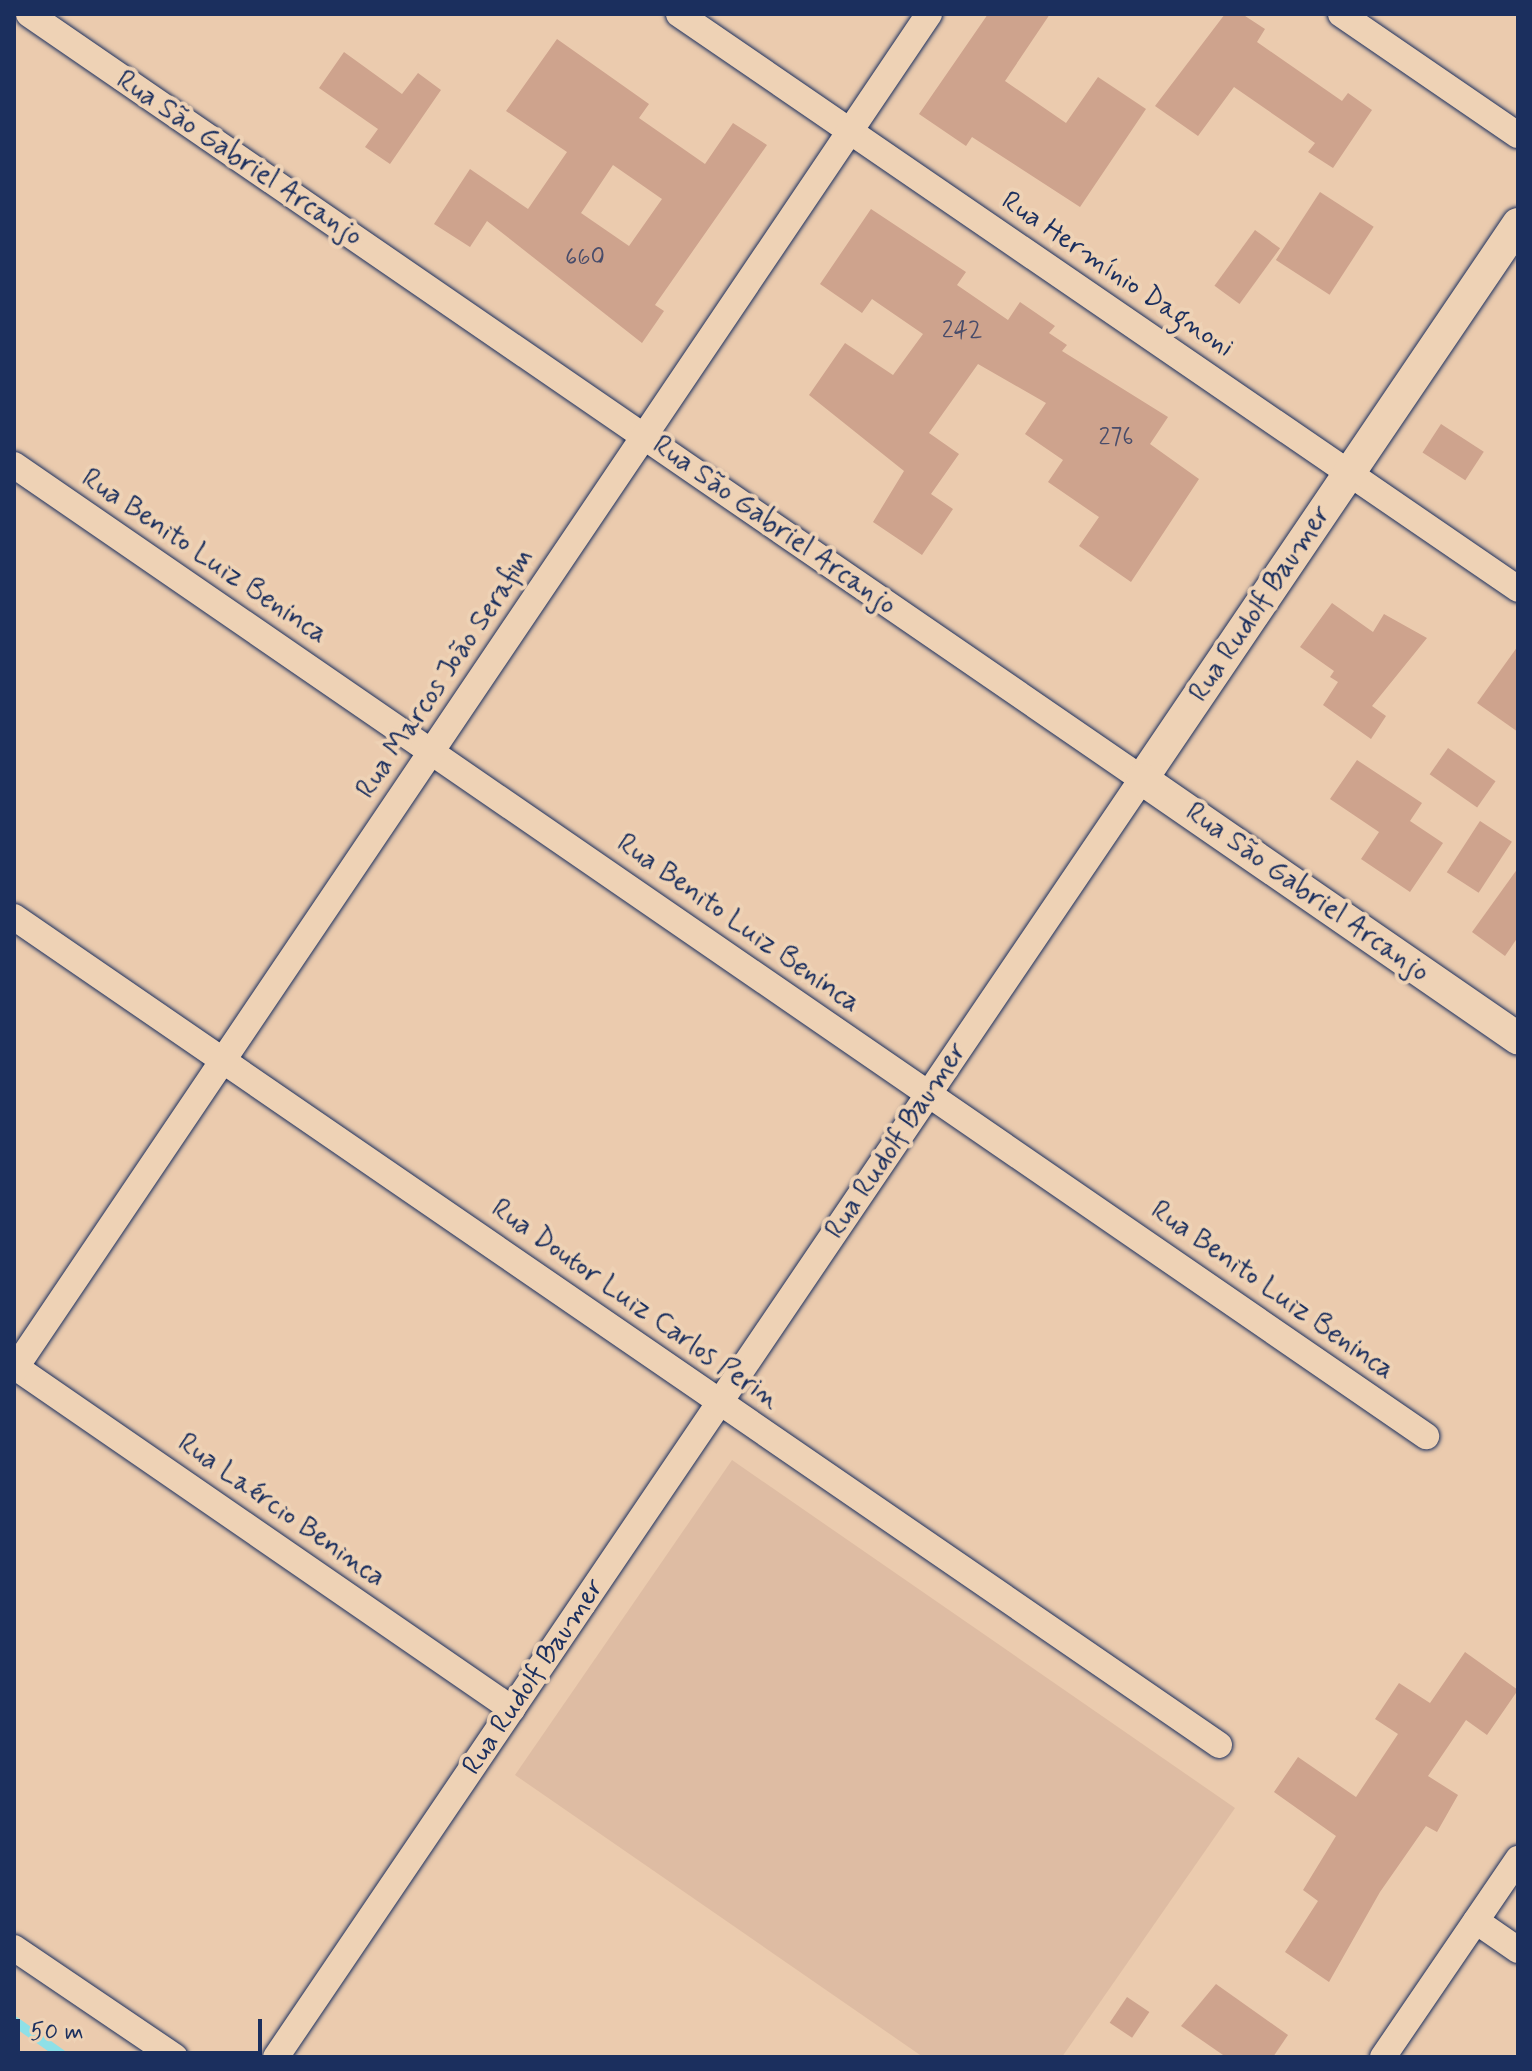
<!DOCTYPE html>
<html>
<head>
<meta charset="utf-8">
<style>
	body { margin:0 }
	#map { position:relative; width:1532px; height:2071px; overflow:hidden; background:#ebcbae; font-family:Mynerve,sans-serif }
	div>[style] { position:absolute }
	.built>* { inset:0; background:#debca3 }
	.stream>* { height:10px; margin:-5px; padding:0 5px; transform-origin:5px; border-radius:5px; background:#8ee0e7 }
	.building>* { inset:0; background:#cea38d; transform-origin:0 0 }
	.roads { filter:drop-shadow(0 0 2px #1b2f5e) drop-shadow(0 0 2px #1b2f5e) }
	.minor>* { height:26px; margin:-13px; padding:0 13px; transform-origin:13px; border-radius:13px; background:#eed2b5 }
	.tertiary>* { height:32px; margin:-16px; padding:0 16px; transform-origin:16px; border-radius:16px; background:#eed2b5 }
	span { translate:-50% -50%; white-space:nowrap; text-align:center; line-height:1.15; -webkit-text-stroke:8px #eed2b5; paint-order:stroke }
	.number-label { font-size:24px; color:#484c6a }
	.number-label span { -webkit-text-stroke-width:0 }
	.street-label { font-size:28px; color:#1b2f5e }
	.frame { position:absolute; inset:0; border:16px solid #1b2f5e; pointer-events:none }
	.scale { position:absolute; left:16px; top:2019px; width:246px; height:36px; box-sizing:border-box; border:4px solid #1b2f5e; border-top:0; padding-left:10px; font-size:24px; line-height:28px; white-space:nowrap; color:#1b2f5e; -webkit-text-stroke:6px #eed2b5; paint-order:stroke }
</style>
</head>
<body>
<div id="map">
	<div class="built">
		<i style="clip-path:polygon(732px 1460px,1235px 1808px,1062px 2057px,923px 2057px,515px 1775px)"></i>
	</div>
	<div class="stream">
		<i style="left:14px;top:2021px;width:62px;rotate:35.2deg"></i>
	</div>
	<div class="building">
		<i style="clip-path:polygon(988px 14px,1050px 14px,1005px 81px,1066px 123px,1098px 77px,1146px 109px,1080px 207px,972px 137px,966px 146px,919px 114px)"></i>
		<i style="clip-path:polygon(1225px 14px,1242px 14px,1265px 29px,1257px 42px,1342px 101px,1348px 93px,1372px 110px,1333px 168px,1308px 152px,1315px 143px,1234px 87px,1198px 136px,1155px 106px)"></i>
		<i style="clip-path:polygon(evenodd,557px 39px,649px 104px,639px 118px,705px 164px,733px 123px,767px 145px,655px 305px,664px 311px,642px 343px,487px 221px,470px 247px,434px 224px,470px 169px,528px 209px,567px 152px,506px 111px,557px 39px,613px 165px,662px 199px,629px 246px,581px 213px,613px 165px)"></i>
		<i style="clip-path:polygon(344px 52px,402px 94px,418px 73px,441px 90px,390px 164px,365px 147px,378px 129px,319px 88px)"></i>
		<i style="left:1320px;top:192px;width:64px;height:81px;rotate:33deg"></i>
		<i style="clip-path:polygon(871px 209px,966px 272px,957px 285px,1008px 320px,1020px 302px,1055px 326px,1049px 333px,1067px 345px,1062px 351px,1168px 417px,1150px 444px,1199px 479px,1131px 582px,1079px 546px,1099px 517px,1048px 482px,1063px 460px,1025px 434px,1046px 403px,978px 364px,929px 433px,959px 454px,931px 494px,953px 509px,922px 555px,873px 522px,904px 471px,809px 395px,845px 343px,893px 375px,923px 334px,872px 299px,862px 313px,820px 284px)"></i>
		<i style="left:1255px;top:230px;width:31px;height:69px;rotate:36deg"></i>
		<i style="left:1441px;top:424px;width:51px;height:34px;rotate:33deg"></i>
		<i style="clip-path:polygon(1332px 603px,1373px 632px,1384px 614px,1427px 638px,1372px 706px,1386px 716px,1371px 739px,1323px 705px,1338px 682px,1330px 677px,1334px 671px,1300px 647px)"></i>
		<i style="clip-path:polygon(1518px 646px,1518px 732px,1477px 703px)"></i>
		<i style="left:1448px;top:748px;width:58px;height:32px;rotate:35deg"></i>
		<i style="clip-path:polygon(1357px 760px,1422px 803px,1410px 821px,1443px 843px,1410px 892px,1361px 859px,1379px 832px,1330px 799px)"></i>
		<i style="left:1480px;top:821px;width:38px;height:61px;rotate:33deg"></i>
		<i style="clip-path:polygon(1518px 868px,1518px 937px,1505px 956px,1472px 932px)"></i>
		<i style="clip-path:polygon(1465px 1652px,1518px 1690px,1487px 1735px,1466px 1720px,1428px 1776px,1458px 1795px,1437px 1832px,1426px 1826px,1380px 1892px,1329px 1982px,1285px 1952px,1318px 1901px,1303px 1890px,1336px 1836px,1274px 1792px,1298px 1757px,1356px 1797px,1398px 1734px,1375px 1719px,1399px 1683px,1430px 1703px)"></i>
		<i style="clip-path:polygon(1216px 1984px,1288px 2035px,1273px 2057px,1226px 2057px,1181px 2026px)"></i>
		<i style="left:1127px;top:1997px;width:27px;height:31px;rotate:34deg"></i>
	</div>
	<div class="roads">
		<div class="minor">
			<i style="left:29px;top:14px;width:1351px;rotate:34.5deg"></i>
			<i style="left:1142px;top:779px;width:1544px;rotate:124.12deg"></i>
			<i style="left:679px;top:14px;width:1017px;rotate:34.42deg"></i>
			<i style="left:1341px;top:14px;width:214px;rotate:34.4deg"></i>
			<i style="left:14px;top:465px;width:1714px;rotate:34.52deg"></i>
			<i style="left:14px;top:917px;width:1462px;rotate:34.49deg"></i>
			<i style="left:14px;top:1366px;width:605px;rotate:34.56deg"></i>
			<i style="left:14px;top:1370px;width:1636px;rotate:-55.99deg"></i>
			<i style="left:1476px;top:1921px;width:51px;rotate:34.6deg"></i>
			<i style="left:14px;top:1948px;width:194px;rotate:34.1deg"></i>
			<i style="left:1383px;top:2057px;width:240px;rotate:-55.7deg"></i>
		</div>
		<div class="tertiary">
			<i style="left:1518px;top:224px;width:670px;rotate:124.12deg"></i>
			<i style="left:1142px;top:779px;width:457px;rotate:34.6deg"></i>
		</div>
	</div>
	<div class="number-label">
		<span style="left:585px;top:258px">660</span>
		<span style="left:962px;top:331px">242</span>
		<span style="left:1116px;top:438px">276</span>
	</div>
	<div class="street-label">
		<span style="left:239px;top:159px;rotate:34deg">Rua São Gabriel Arcanjo</span>
		<span style="left:1117px;top:275px;rotate:34deg">Rua Hermínio Dagnoni</span>
		<span style="left:774px;top:526px;rotate:35deg">Rua São Gabriel Arcanjo</span>
		<span style="left:204px;top:557px;rotate:34deg">Rua Benito Luiz Beninca</span>
		<span style="left:1261px;top:604px;rotate:-56deg">Rua Rudolf Baumer</span>
		<span style="left:446px;top:674px;rotate:-56deg">Rua Marcos João Serafim</span>
		<span style="left:1307px;top:893px;rotate:35deg">Rua São Gabriel Arcanjo</span>
		<span style="left:738px;top:924px;rotate:35deg">Rua Benito Luiz Beninca</span>
		<span style="left:897px;top:1141px;rotate:-56deg">Rua Rudolf Baumer</span>
		<span style="left:1272px;top:1291px;rotate:35deg">Rua Benito Luiz Beninca</span>
		<span style="left:635px;top:1305px;rotate:35deg">Rua Doutor Luiz Carlos Perin</span>
		<span style="left:281px;top:1511px;rotate:35deg">Rua Laércio Beninca</span>
		<span style="left:534px;top:1677px;rotate:-56deg">Rua Rudolf Baumer</span>
	</div>
	<div class="frame"></div>
	<div class="scale">50 m</div>
</div>
</body>
</html>
